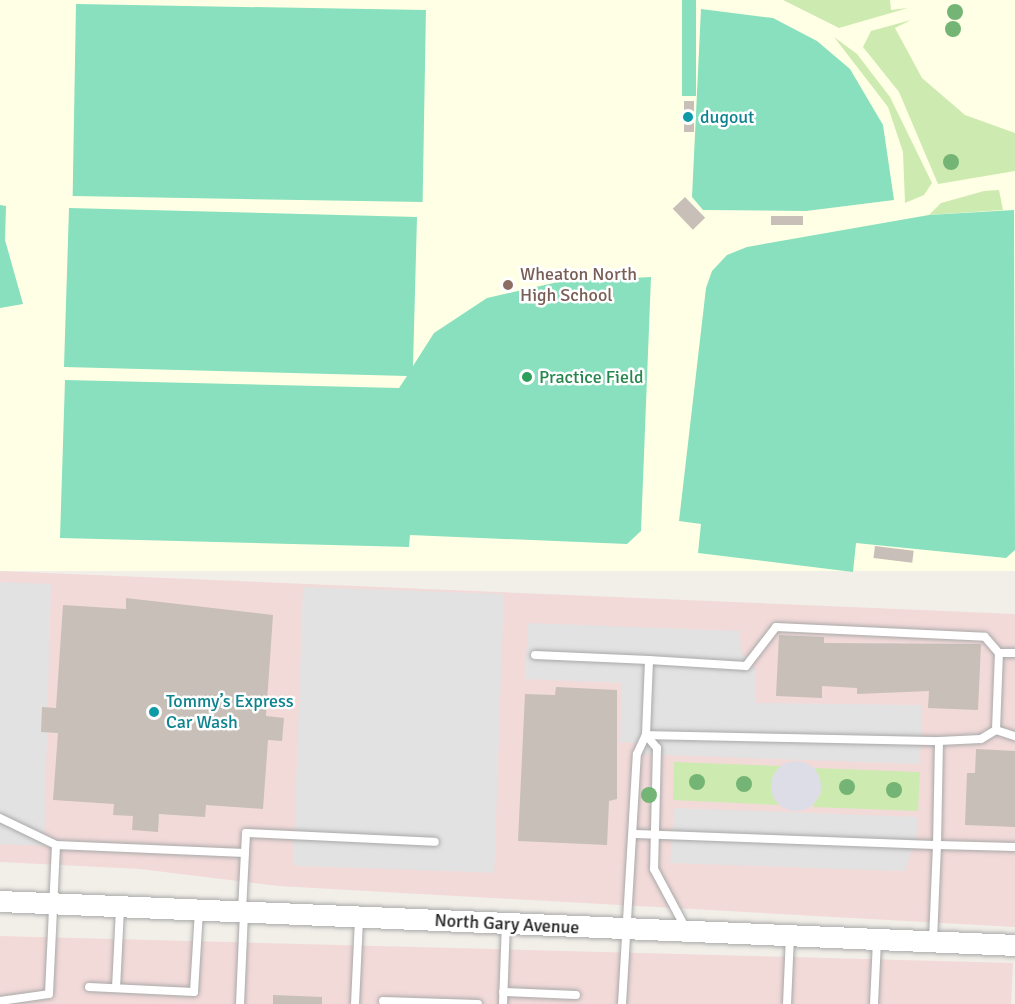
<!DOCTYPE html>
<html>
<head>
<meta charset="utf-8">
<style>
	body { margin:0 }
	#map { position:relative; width:1015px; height:1004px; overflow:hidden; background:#f2efe9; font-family:Signika,sans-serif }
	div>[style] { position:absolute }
	.commercial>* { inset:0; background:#f2dad9 }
	.education>* { inset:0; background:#ffffe5; transform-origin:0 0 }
	.grass>* { inset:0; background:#cdebb0 }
	.pitch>* { inset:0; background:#88e0be; transform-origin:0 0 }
	.parking>* { inset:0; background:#e2e2e2; transform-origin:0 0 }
	.plaza>* { inset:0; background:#dddde8 }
	.round { border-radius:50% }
	.building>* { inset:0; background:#c7bfb8; transform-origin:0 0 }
	.roads { filter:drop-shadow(0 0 2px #a9a9a9) drop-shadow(0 0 2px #a9a9a9) }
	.service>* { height:8px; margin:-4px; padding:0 4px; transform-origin:4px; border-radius:4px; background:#fff }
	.tertiary>* { height:21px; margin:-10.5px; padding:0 10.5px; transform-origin:10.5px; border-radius:10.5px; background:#fff }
	.trees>* { width:16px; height:16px; margin:-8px; border-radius:50%; background:#74b475 }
	.dots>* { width:16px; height:16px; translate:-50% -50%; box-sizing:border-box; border:3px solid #fff; border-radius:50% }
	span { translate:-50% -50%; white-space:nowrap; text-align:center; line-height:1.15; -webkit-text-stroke:5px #fff; paint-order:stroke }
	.culture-label { font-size:18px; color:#0d838f }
	.left { translate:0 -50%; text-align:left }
	.education-label { font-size:18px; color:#785e54 }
	.leisure-label { font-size:18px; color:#27864d }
	.street-label { font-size:18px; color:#222 }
</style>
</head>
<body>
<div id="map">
	<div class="commercial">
		<i style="clip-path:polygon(0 571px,1015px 614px,1015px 927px,278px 886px,140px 869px,0 862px)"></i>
		<i style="clip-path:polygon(0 936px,1013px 963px,1011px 1004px,0 1004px)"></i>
	</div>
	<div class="education">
		<i style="left:0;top:0;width:1015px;height:571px"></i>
	</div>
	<div class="grass">
		<i style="clip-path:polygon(783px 0,890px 0,891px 10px,908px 8px,839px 28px)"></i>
		<i style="clip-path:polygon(911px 20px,895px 28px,922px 78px,965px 115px,1015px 133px,1015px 171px,938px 184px,899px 92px,863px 47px,871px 31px)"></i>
		<i style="clip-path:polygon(834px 37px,857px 54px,890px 97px,932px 183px,924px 195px,905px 203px,903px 152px,888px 107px)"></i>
		<i style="clip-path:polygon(984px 191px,999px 190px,1003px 210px,929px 215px,941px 203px)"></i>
		<i style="clip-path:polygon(674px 762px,781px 766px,773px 797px,779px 805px,673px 800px)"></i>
		<i style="clip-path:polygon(815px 768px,920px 772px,918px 811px,812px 807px,821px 793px)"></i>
	</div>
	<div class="pitch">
		<i style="left:682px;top:0;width:14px;height:96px"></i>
		<i style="left:76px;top:4px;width:350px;height:192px;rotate:1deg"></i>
		<i style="clip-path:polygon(701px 9px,773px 18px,817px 41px,850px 69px,883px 125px,894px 200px,806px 211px,703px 210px,692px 197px)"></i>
		<i style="clip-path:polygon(0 205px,6px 206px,5px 240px,23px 304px,0 308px)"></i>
		<i style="clip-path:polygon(69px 208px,417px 217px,413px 366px,434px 333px,487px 298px,558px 282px,651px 277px,641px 531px,627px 544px,410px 535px,409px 547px,60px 538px,65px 380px,399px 388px,407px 376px,64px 367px)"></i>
		<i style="clip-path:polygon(1014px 210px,1015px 550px,1006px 558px,856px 543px,853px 572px,698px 553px,701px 524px,679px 521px,706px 288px,712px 271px,727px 255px,747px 247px,929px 215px)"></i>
	</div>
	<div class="parking">
		<i style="clip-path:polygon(0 582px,51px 584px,44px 846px,0 844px)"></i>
		<i style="left:303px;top:587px;width:201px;height:279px;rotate:2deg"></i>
		<i style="clip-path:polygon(528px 623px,740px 631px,741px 651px,756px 671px,755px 703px,922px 705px,920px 764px,637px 754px,636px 743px,620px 742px,622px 683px,525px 679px)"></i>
		<i style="clip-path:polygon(674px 808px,917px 817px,917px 832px,905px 871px,670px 863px)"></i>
	</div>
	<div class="plaza">
		<i class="round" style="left:771px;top:761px;width:50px;height:50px"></i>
	</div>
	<div class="building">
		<i style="left:684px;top:101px;width:10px;height:31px"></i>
		<i style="left:685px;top:197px;width:29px;height:17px;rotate:46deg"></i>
		<i style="left:771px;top:216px;width:32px;height:9px"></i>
		<i style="left:875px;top:546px;width:39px;height:12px;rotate:7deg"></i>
		<i style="clip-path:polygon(126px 598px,273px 615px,266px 716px,284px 718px,282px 741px,268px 740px,263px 809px,206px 805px,205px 817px,159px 814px,158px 832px,132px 830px,133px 816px,113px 815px,114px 804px,53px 800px,58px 733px,41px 732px,42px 707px,56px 708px,63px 605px,126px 609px)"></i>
		<i style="clip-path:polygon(779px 635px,824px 637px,824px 643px,981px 644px,978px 710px,928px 708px,929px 691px,857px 694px,857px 688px,822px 686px,822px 698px,776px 696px)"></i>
		<i style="clip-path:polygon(556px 687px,617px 690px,617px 799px,609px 801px,607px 845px,518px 841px,525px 694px,555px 695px)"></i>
		<i style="clip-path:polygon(976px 749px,1015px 751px,1015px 827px,965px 825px,967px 773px,975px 773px)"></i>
		<i style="clip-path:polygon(273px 995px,322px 997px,322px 1004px,273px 1004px)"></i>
	</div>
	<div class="roads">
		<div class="service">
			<i style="left:535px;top:655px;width:114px;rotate:2.5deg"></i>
			<i style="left:649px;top:660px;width:75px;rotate:92.3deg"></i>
			<i style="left:646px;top:735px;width:293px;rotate:1.2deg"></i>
			<i style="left:939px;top:741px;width:104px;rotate:91.1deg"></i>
			<i style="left:937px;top:845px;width:78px;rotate:1.5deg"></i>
			<i style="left:649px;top:660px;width:97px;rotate:3.5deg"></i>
			<i style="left:746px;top:666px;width:49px;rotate:-52.4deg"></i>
			<i style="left:776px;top:627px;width:209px;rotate:2.7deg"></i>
			<i style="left:985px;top:637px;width:21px;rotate:49deg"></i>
			<i style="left:996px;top:730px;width:20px;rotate:18deg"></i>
			<i style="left:939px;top:741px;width:42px;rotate:-2.7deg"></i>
			<i style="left:981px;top:739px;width:17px;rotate:-31deg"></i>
			<i style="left:996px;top:730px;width:77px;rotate:-87.8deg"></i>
			<i style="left:999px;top:653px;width:16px"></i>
			<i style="left:0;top:818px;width:62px;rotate:25.7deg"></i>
			<i style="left:56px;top:845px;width:189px;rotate:2.4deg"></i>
			<i style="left:633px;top:834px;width:304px;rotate:2.1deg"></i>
			<i style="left:937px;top:845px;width:97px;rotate:92.4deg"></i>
			<i style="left:242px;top:910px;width:77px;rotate:-87deg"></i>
			<i style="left:246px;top:833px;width:189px;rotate:2.7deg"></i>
			<i style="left:89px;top:987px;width:105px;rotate:2.7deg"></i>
			<i style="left:194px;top:992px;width:81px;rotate:-86.5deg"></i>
			<i style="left:116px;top:988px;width:80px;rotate:-87.1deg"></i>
			<i style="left:503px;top:992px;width:73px;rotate:2.4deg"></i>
			<i style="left:0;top:1001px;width:49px;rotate:-8.1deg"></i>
			<i style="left:49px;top:994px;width:149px;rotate:-87.3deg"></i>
			<i style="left:383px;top:1001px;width:95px;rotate:1.8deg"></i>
			<i style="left:240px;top:1004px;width:92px;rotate:-87.5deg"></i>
			<i style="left:355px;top:1004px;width:86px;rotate:-87.3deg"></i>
			<i style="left:503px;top:1004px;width:80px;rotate:-87.9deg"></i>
			<i style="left:622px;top:1004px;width:250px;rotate:-86.6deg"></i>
			<i style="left:637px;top:754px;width:21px;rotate:-65deg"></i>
			<i style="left:646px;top:735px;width:17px;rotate:50deg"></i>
			<i style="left:657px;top:748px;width:121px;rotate:91.4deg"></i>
			<i style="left:654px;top:869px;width:68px;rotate:61.9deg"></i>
			<i style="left:787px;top:1004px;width:68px;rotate:-87.5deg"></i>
			<i style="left:874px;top:1004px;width:64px;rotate:-87.3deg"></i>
		</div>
		<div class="tertiary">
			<i style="left:0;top:901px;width:1016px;rotate:2.48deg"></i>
		</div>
	</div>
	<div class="trees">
		<i style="left:955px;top:12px"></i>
		<i style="left:953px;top:29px"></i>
		<i style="left:951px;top:162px"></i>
		<i style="left:697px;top:782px"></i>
		<i style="left:744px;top:784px"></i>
		<i style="left:847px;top:787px"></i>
		<i style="left:894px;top:790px"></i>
		<i style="left:649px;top:795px"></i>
	</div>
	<div class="dots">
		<i style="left:688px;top:117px;background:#0f9aa8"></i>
		<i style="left:508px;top:285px;background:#8d6e63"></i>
		<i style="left:527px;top:377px;background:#2e9e5b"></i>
		<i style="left:154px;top:712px;background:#0f9aa8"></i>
	</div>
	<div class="culture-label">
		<span class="left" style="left:700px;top:117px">dugout</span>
		<span class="left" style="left:166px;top:712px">Tommy’s Express<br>Car Wash</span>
	</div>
	<div class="education-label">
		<span class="left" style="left:520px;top:285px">Wheaton North<br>High School</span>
	</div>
	<div class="leisure-label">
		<span class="left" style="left:539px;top:377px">Practice Field</span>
	</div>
	<div class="street-label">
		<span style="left:507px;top:924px;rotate:3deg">North Gary Avenue</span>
	</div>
</div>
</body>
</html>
